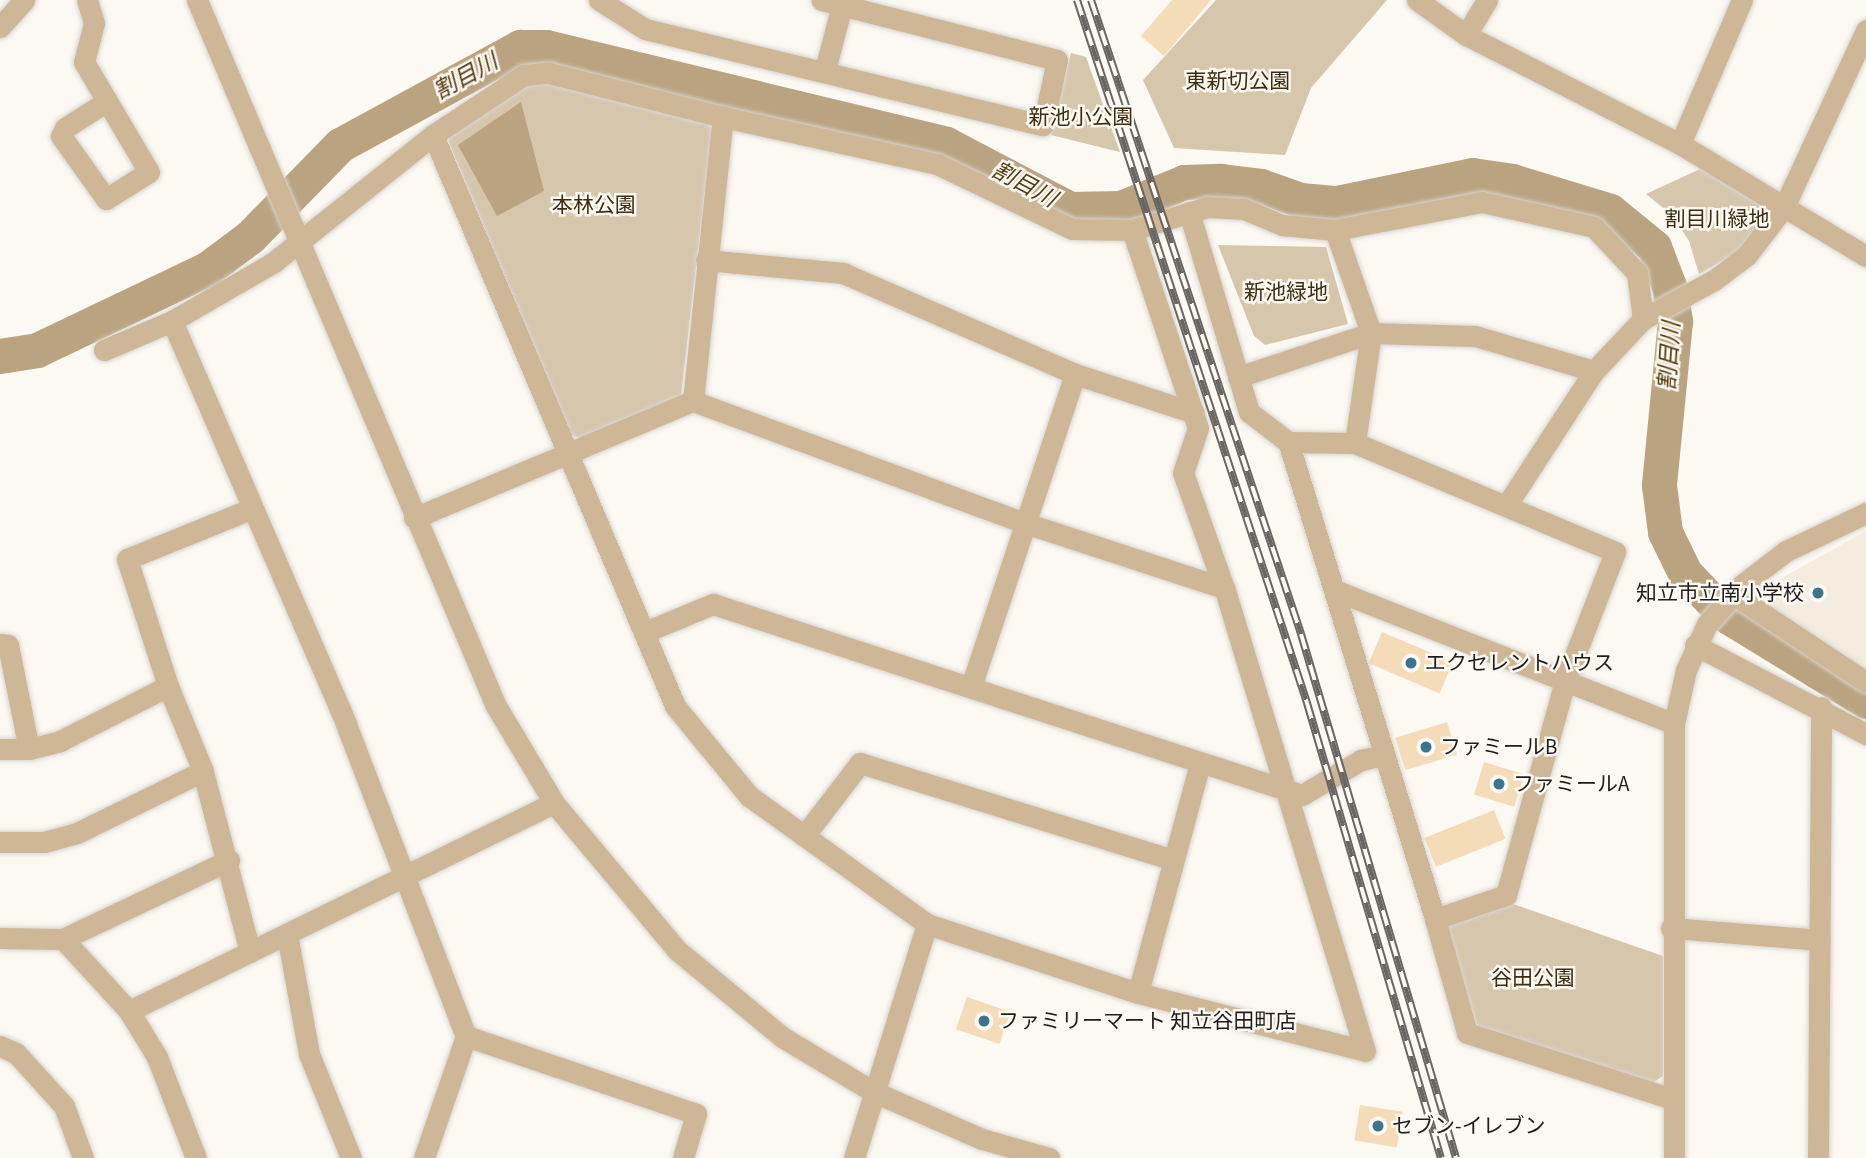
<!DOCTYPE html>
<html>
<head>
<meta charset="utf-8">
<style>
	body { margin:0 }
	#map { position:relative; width:1866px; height:1158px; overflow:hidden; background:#fcf8f2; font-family:"Source Sans 3","Noto Sans JP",sans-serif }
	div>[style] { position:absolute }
	.built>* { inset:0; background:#f4ecdf }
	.green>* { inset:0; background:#d6c6ac }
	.water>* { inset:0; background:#b9a380 }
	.river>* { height:35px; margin:-17.5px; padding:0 17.5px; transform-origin:17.5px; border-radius:17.5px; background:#b9a380 }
	.building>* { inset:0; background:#f3dcb7; transform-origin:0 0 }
	.roads { filter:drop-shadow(0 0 2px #d8d5d0) drop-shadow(0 0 2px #d8d5d0) }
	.minor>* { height:21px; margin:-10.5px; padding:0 10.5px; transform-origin:10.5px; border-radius:10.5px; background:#cdb796 }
	.rail>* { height:8px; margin-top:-4px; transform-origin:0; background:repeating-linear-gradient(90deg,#fcf8f2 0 16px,#686662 0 32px); box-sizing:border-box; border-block:2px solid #686662 }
	.dots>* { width:19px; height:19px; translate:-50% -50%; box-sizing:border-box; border:4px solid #fcf8f2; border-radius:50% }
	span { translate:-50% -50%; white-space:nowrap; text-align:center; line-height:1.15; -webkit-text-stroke:5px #fcf8f2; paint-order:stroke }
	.park-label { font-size:21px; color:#3d2c0f }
	.poi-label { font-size:21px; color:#1e1d1b }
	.right { translate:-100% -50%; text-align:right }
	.left { translate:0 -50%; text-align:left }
	.water-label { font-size:23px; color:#553d11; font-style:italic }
</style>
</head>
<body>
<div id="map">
	<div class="built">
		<i style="clip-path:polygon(1866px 531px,1866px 669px,1766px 605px,1776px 581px)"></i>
	</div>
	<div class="green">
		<i style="clip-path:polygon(1216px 0,1387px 0,1311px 88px,1285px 155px,1174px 148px,1143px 80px)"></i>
		<i style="clip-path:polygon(1071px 53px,1086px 57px,1120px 152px,1051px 135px)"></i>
		<i style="clip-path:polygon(541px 81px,704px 119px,712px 129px,681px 396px,580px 438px,571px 435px,449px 143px,449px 136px,526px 85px)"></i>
		<i style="clip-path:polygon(1700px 169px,1760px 203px,1764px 215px,1739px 251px,1699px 274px,1689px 241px,1672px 215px,1646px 194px)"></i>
		<i style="clip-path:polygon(1218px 245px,1326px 247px,1348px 324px,1265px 345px,1254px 336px)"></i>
		<i style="clip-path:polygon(1513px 904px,1663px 956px,1663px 1076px,1651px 1084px,1478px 1028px,1447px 930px,1451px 921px)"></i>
	</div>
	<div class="water">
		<i style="clip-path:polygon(521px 102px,544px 191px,497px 216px,458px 145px)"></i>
	</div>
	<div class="river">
		<i style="left:0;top:356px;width:37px;rotate:-9deg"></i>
		<i style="left:37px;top:350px;width:188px;rotate:-25.5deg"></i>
		<i style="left:207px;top:269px;width:54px;rotate:-36.7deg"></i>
		<i style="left:250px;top:237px;width:129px;rotate:-45.6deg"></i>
		<i style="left:340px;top:145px;width:205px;rotate:-28.6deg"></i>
		<i style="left:520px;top:47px;width:26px"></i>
		<i style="left:546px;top:47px;width:412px;rotate:13.6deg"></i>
		<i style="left:946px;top:144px;width:140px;rotate:27.7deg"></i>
		<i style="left:1070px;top:209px;width:51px;rotate:-1.1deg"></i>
		<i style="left:1121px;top:208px;width:68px;rotate:-22.4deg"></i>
		<i style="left:1184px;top:182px;width:37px;rotate:-2deg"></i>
		<i style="left:1221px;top:181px;width:40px;rotate:7.1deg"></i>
		<i style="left:1261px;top:186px;width:41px;rotate:19.7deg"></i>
		<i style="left:1300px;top:200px;width:37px;rotate:5deg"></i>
		<i style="left:1337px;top:203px;width:138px;rotate:-11.7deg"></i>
		<i style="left:1472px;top:175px;width:40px;rotate:8.5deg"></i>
		<i style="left:1512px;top:181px;width:102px;rotate:17deg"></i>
		<i style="left:1610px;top:211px;width:57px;rotate:39.3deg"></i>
		<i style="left:1654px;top:247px;width:42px;rotate:69deg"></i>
		<i style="left:1669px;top:286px;width:36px;rotate:80deg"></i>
		<i style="left:1675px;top:321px;width:165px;rotate:95.6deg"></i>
		<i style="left:1659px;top:485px;width:47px;rotate:82.7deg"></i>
		<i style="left:1665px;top:532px;width:46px;rotate:64deg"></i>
		<i style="left:1685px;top:573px;width:57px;rotate:46.4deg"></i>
		<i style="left:1724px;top:614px;width:167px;rotate:31.5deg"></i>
	</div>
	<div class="building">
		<i style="clip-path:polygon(1172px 0,1211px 0,1164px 56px,1141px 36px)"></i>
		<i style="left:1382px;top:632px;width:77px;height:34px;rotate:23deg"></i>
		<i style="left:1447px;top:722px;width:34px;height:54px;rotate:73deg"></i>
		<i style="left:1484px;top:762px;width:42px;height:34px;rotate:17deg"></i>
		<i style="left:1494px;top:810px;width:31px;height:75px;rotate:68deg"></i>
		<i style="left:967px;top:997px;width:46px;height:34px;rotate:19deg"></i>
		<i style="left:1360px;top:1105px;width:43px;height:36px;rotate:9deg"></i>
	</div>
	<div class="roads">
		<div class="minor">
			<i style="left:87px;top:0;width:24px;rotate:73deg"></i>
			<i style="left:94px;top:23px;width:40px;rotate:104.4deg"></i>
			<i style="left:84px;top:62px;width:45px;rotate:59.5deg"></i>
			<i style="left:107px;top:101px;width:82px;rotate:59.4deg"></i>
			<i style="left:149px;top:172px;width:51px;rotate:147.9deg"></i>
			<i style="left:106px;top:199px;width:77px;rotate:-125.5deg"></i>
			<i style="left:61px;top:136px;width:9px;rotate:-63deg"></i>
			<i style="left:65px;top:128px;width:50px;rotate:-32.7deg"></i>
			<i style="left:197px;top:0;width:767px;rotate:67.05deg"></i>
			<i style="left:496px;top:706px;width:113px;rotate:59.1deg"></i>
			<i style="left:554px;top:803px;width:192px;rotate:50.1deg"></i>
			<i style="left:677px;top:950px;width:136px;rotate:39.6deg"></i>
			<i style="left:782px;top:1037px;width:107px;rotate:30.9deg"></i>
			<i style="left:874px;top:1092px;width:118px;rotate:23.5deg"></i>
			<i style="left:982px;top:1139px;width:70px;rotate:15.8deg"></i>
			<i style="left:599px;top:0;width:54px;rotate:32.2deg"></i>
			<i style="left:645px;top:29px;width:409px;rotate:13.6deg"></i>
			<i style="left:1043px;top:125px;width:66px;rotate:-77.8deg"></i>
			<i style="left:1057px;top:60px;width:243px;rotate:-165.7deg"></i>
			<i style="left:1417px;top:0;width:60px;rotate:35.5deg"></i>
			<i style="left:1466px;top:35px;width:240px;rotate:27deg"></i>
			<i style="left:1680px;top:144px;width:217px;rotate:31.1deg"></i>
			<i style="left:0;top:27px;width:36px;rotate:-48deg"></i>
			<i style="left:1466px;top:35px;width:41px;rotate:-59deg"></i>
			<i style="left:825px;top:70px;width:67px;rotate:-75.3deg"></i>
			<i style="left:433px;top:135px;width:620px;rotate:67.03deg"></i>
			<i style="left:675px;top:706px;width:117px;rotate:50.6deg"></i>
			<i style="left:749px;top:796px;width:219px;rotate:35.7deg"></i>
			<i style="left:927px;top:924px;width:222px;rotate:18.1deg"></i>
			<i style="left:1138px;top:993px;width:234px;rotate:14.3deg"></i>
			<i style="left:1365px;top:1051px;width:484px;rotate:-106.9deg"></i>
			<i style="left:1224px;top:588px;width:122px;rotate:-109.6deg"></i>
			<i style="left:1183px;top:473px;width:47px;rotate:-71.6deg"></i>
			<i style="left:1198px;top:428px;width:209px;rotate:-108.4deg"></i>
			<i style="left:1680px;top:144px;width:157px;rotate:-66.7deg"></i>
			<i style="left:1189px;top:212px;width:209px;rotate:73.3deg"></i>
			<i style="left:1249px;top:412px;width:49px;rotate:37.6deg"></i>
			<i style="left:1335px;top:230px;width:109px;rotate:70.7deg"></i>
			<i style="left:1371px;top:333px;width:111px;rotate:98.3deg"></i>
			<i style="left:706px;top:260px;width:138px;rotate:5.4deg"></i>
			<i style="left:843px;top:273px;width:253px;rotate:23.5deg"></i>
			<i style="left:1075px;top:374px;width:330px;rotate:108.4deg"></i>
			<i style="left:172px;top:321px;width:439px;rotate:66.6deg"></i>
			<i style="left:346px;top:724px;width:334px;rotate:69deg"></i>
			<i style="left:466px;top:1036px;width:243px;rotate:18.7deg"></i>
			<i style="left:696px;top:1114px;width:46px;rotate:106.5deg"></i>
			<i style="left:104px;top:350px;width:74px;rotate:-23.1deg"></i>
			<i style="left:172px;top:321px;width:118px;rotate:-30deg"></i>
			<i style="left:274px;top:262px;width:203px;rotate:-38.6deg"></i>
			<i style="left:433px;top:135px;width:109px;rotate:-33.4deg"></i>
			<i style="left:524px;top:75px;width:25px;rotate:-5deg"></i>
			<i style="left:549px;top:73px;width:179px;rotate:14.2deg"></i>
			<i style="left:723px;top:117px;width:219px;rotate:12.4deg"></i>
			<i style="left:937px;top:164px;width:150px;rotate:25.7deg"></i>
			<i style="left:1072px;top:229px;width:60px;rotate:1deg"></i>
			<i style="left:1132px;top:230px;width:78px;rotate:-17deg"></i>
			<i style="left:1207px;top:207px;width:37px;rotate:3deg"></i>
			<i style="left:1244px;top:209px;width:41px;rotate:22.8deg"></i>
			<i style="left:1282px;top:225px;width:53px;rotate:5.4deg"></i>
			<i style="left:1335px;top:230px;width:150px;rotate:-10.8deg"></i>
			<i style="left:1482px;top:202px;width:115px;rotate:12.6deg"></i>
			<i style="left:1594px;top:227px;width:63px;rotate:46.9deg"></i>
			<i style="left:1637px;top:273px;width:46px;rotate:82.6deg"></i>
			<i style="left:1075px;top:374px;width:125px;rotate:18.1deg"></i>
			<i style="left:1238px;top:377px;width:140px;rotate:-18.3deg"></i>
			<i style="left:1371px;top:333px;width:104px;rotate:1.7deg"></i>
			<i style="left:1475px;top:336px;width:124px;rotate:16.4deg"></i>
			<i style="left:693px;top:401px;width:286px;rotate:-84deg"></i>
			<i style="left:1288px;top:442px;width:67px;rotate:0.9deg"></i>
			<i style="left:1355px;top:443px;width:282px;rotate:22.7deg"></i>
			<i style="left:1615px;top:552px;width:138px;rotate:111.2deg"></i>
			<i style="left:1565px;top:681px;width:222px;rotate:105.4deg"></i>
			<i style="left:1506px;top:895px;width:75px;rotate:161.3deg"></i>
			<i style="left:1435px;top:919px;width:499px;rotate:-107.1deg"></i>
			<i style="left:1506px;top:506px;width:161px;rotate:-56.9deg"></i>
			<i style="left:1594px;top:371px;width:71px;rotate:-46.7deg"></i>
			<i style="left:1643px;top:319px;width:81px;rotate:-28.8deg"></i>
			<i style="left:1714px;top:280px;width:41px;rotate:-37.1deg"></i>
			<i style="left:1747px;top:255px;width:61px;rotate:-52.4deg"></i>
			<i style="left:1784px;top:207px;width:195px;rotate:-65.1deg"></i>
			<i style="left:414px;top:518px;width:303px;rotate:-22.8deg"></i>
			<i style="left:693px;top:401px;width:354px;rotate:20.2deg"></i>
			<i style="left:1025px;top:523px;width:209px;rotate:18.1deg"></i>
			<i style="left:1337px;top:591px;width:362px;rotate:21.5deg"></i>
			<i style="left:1733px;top:594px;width:159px;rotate:33.5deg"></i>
			<i style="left:645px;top:632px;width:74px;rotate:-22.4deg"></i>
			<i style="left:713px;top:604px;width:619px;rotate:17.97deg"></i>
			<i style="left:1302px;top:795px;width:69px;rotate:-30.7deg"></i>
			<i style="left:1361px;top:760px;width:24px;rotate:-12deg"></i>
			<i style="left:0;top:644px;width:8px;rotate:7deg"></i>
			<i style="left:8px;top:645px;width:106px;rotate:78.6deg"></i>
			<i style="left:1695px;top:645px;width:193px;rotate:27.5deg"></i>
			<i style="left:0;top:749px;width:29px"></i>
			<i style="left:29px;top:749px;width:32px;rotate:-14deg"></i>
			<i style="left:60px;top:741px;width:121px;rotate:-27deg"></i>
			<i style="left:804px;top:836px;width:92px;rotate:-52.5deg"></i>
			<i style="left:860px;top:763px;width:328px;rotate:17.2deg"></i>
			<i style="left:0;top:842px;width:44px"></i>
			<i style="left:44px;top:842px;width:34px;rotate:-15deg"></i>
			<i style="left:77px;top:833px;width:140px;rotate:-26.2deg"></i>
			<i style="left:1435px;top:919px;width:118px;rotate:74.3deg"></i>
			<i style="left:1467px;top:1033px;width:216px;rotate:17.8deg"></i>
			<i style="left:1671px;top:928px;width:149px;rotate:4.6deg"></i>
			<i style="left:287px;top:934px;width:122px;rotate:79.6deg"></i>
			<i style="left:309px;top:1054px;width:112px;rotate:68deg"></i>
			<i style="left:0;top:938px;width:63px;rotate:0.9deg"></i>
			<i style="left:63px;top:939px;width:184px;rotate:-25.4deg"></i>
			<i style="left:63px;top:939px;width:98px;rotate:47.5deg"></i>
			<i style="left:129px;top:1011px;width:54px;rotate:58.7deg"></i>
			<i style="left:157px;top:1057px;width:108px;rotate:68.9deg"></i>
			<i style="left:250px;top:952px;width:187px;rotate:-104.6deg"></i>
			<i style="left:203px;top:771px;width:92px;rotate:-112.4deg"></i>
			<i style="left:168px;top:686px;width:133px;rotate:-107.9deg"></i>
			<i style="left:127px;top:559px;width:134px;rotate:-22deg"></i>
			<i style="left:1138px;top:993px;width:237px;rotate:-74.9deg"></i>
			<i style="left:129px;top:1011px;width:473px;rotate:-26.1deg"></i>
			<i style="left:0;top:1046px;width:17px;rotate:24deg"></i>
			<i style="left:16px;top:1053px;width:72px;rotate:47.8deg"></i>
			<i style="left:64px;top:1106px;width:55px;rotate:69.9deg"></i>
			<i style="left:424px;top:1158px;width:129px;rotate:-71deg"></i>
			<i style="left:854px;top:1158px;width:245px;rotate:-72.7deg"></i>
			<i style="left:1674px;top:1158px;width:434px;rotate:-90deg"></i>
			<i style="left:1674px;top:724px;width:55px;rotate:-77.5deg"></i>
			<i style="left:1686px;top:670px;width:51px;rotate:-65.5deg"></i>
			<i style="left:1707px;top:624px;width:54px;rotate:-48deg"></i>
			<i style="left:1743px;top:584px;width:54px;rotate:-37.5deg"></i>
			<i style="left:1786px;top:551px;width:89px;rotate:-25.4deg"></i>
			<i style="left:1818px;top:1158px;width:451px;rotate:-89.6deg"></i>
		</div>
	</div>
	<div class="rail">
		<i style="left:1077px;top:0;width:740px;rotate:71.88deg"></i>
		<i style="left:1307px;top:703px;width:474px;rotate:73.6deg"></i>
		<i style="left:1091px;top:0;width:668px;rotate:71.67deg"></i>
		<i style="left:1301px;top:634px;width:546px;rotate:73.52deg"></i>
	</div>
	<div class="dots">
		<i style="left:1818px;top:593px;background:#3a748d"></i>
		<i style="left:1411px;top:663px;background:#3a748d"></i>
		<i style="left:1426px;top:747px;background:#3a748d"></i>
		<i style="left:1499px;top:784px;background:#3a748d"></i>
		<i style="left:984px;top:1021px;background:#3a748d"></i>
		<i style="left:1378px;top:1126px;background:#3a748d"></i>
	</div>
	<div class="park-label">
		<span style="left:1238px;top:81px">東新切公園</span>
		<span style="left:1081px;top:117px">新池小公園</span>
		<span style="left:594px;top:205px">本林公園</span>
		<span style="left:1717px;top:219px">割目川緑地</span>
		<span style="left:1286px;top:292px">新池緑地</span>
		<span style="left:1533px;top:978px">谷田公園</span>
	</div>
	<div class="poi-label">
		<span class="right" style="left:1804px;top:593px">知立市立南小学校</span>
		<span class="left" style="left:1425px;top:663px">エクセレントハウス</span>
		<span class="left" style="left:1440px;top:747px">ファミールB</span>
		<span class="left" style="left:1513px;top:784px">ファミールA</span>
		<span class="left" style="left:998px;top:1021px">ファミリーマート 知立谷田町店</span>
		<span class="left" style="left:1392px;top:1126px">セブン-イレブン</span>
	</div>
	<div class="water-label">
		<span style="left:466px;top:77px;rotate:-29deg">割目川</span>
		<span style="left:1024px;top:185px;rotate:28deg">割目川</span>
		<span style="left:1670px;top:356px;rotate:-86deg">割目川</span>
	</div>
</div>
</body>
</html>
